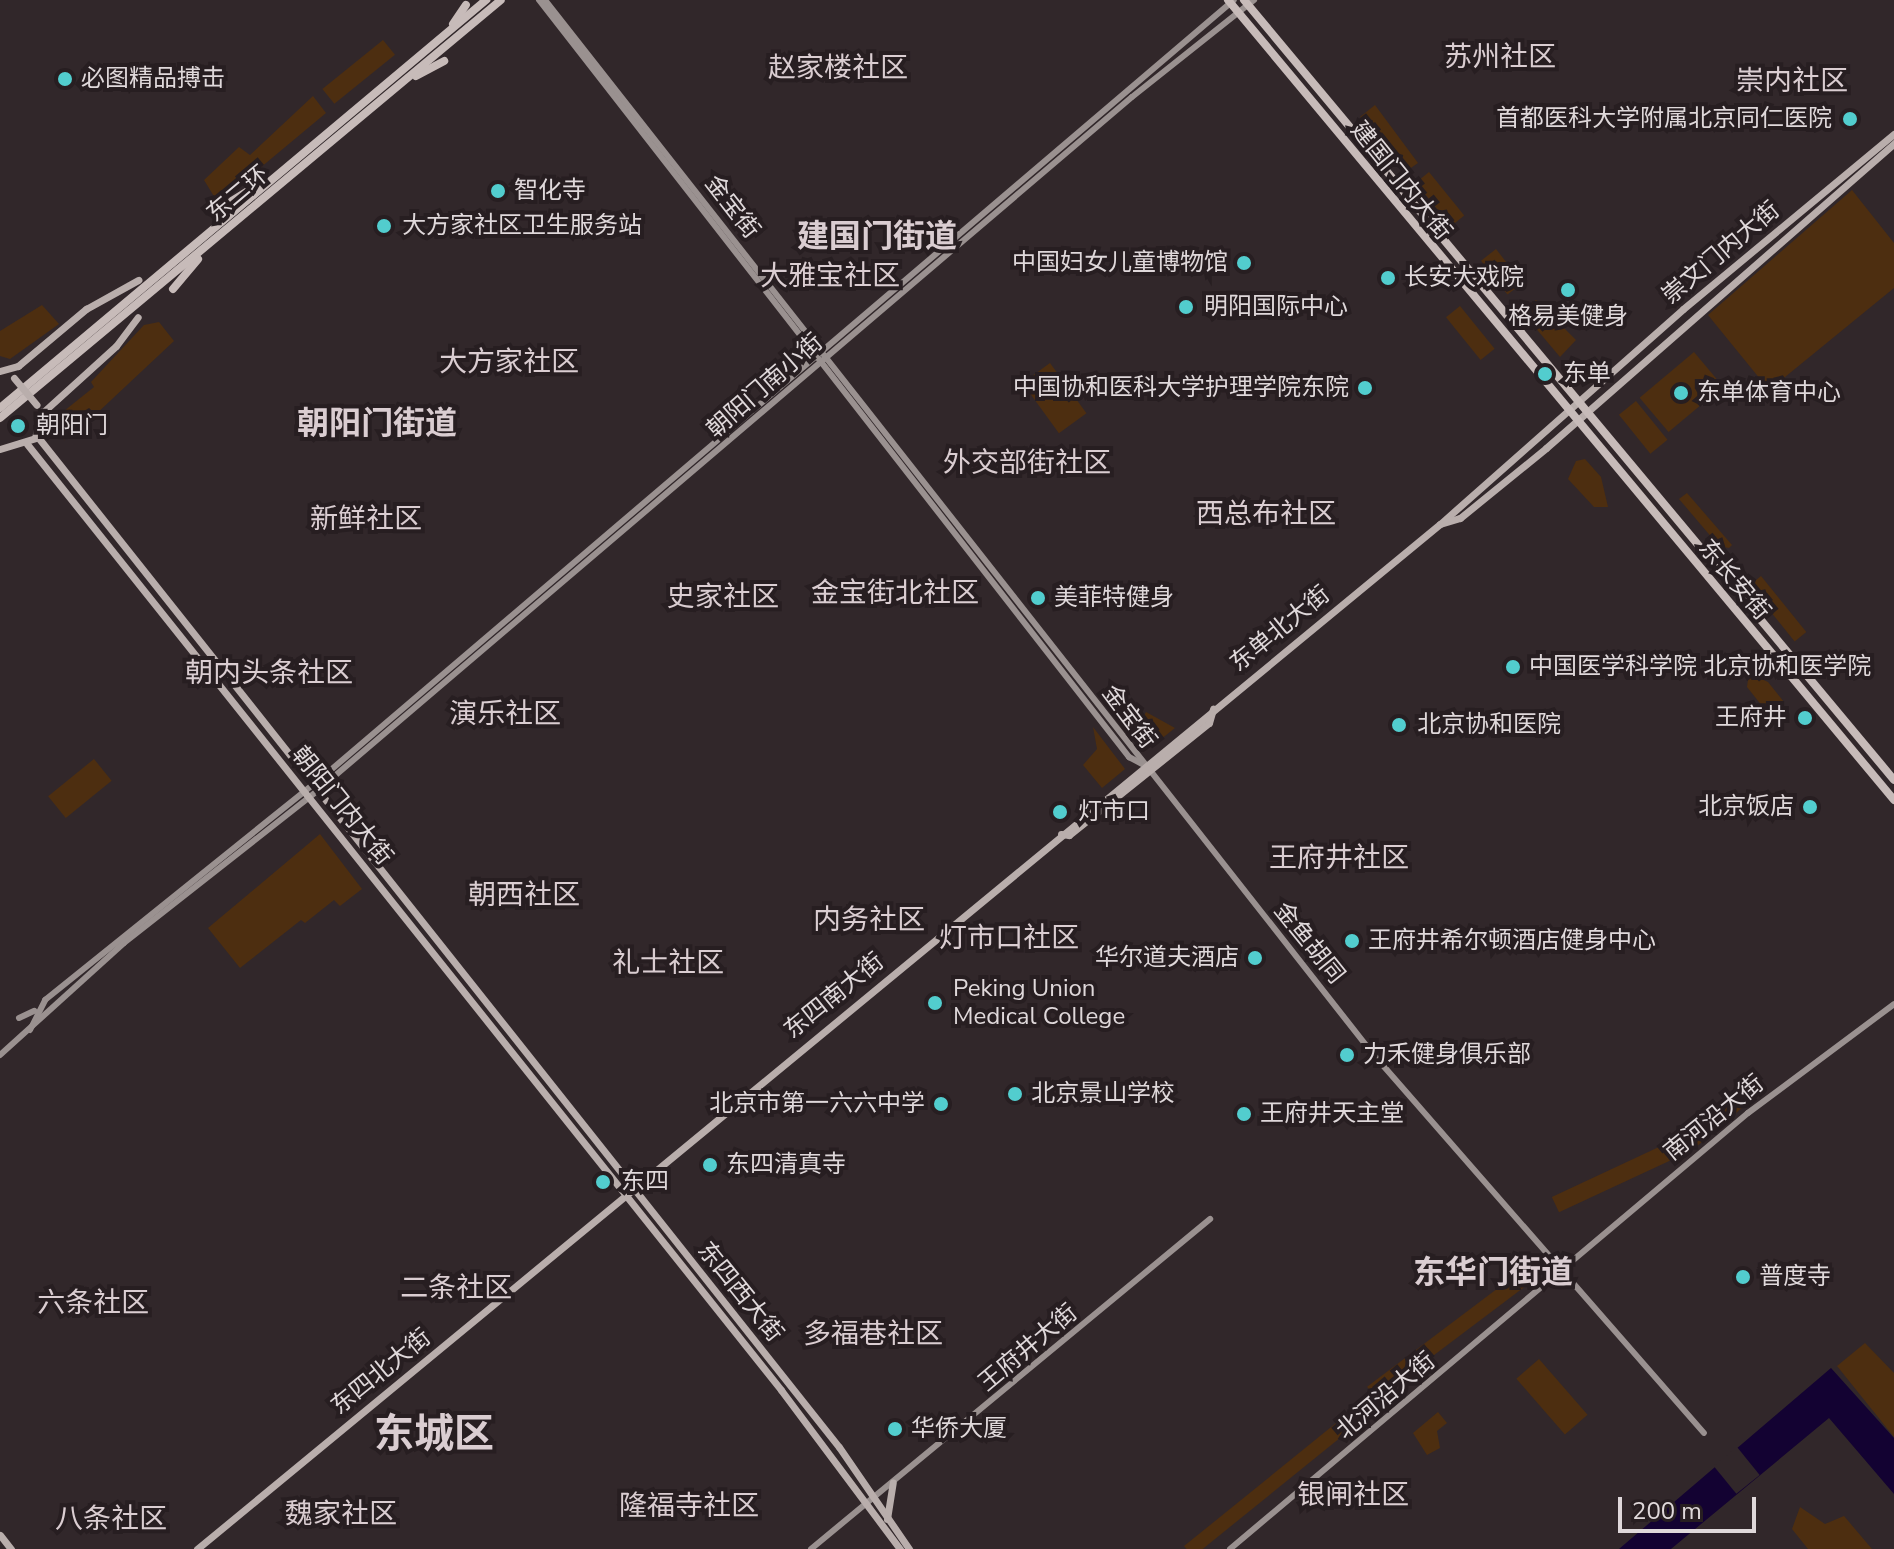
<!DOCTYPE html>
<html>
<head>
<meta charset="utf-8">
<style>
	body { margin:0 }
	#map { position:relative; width:1894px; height:1549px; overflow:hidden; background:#31272a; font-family:"Nunito Sans","Noto Sans SC",sans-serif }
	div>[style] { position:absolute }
	.green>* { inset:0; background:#4d2e10; transform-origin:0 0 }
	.water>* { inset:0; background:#130232 }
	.pier>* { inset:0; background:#31272a; transform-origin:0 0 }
	.secondary>* { height:6px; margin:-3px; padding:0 3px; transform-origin:3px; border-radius:3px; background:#9a9190 }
	.primary>* { height:7px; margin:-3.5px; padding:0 3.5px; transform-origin:3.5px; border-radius:3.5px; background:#b9aeac }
	.trunk>* { height:8px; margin:-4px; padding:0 4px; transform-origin:4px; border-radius:4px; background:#c7bbb9 }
	.primary-bridge>* { height:7px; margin:-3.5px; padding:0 3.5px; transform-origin:3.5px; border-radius:3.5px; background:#b9aeac }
	.dots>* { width:22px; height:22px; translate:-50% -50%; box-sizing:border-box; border:4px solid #271e21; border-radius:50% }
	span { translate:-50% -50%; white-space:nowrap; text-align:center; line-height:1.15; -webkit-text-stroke:8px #271e21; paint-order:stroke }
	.poi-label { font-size:24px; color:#dfd8da }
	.left { translate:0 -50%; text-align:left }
	.right { translate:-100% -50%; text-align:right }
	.street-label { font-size:24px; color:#dfd8da }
	.quarter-label { font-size:28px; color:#dacdd1 }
	.district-label { font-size:32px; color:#dacdd1; font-weight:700 }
	.town-label { font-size:40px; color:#dacdd1; font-weight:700 }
	.scale { position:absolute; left:1618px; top:1497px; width:138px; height:36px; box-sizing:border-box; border:4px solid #dfd8da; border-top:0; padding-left:10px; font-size:24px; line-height:28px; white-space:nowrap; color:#dfd8da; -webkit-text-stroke:6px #271e21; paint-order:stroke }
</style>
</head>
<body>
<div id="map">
	<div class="green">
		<i style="left:383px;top:40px;width:19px;height:78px;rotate:51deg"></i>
		<i style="clip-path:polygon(313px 96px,326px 113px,218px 203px,204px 180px,239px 147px,250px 155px)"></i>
		<i style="clip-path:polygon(1375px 105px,1418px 163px,1405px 172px,1360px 117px)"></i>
		<i style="left:1429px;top:172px;width:56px;height:17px;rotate:51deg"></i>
		<i style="clip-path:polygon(1852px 190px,1894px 243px,1894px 288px,1769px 390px,1708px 315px)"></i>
		<i style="left:1496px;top:249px;width:43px;height:19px;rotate:52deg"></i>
		<i style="clip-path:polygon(1536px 300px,1576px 340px,1560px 357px,1522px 312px)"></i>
		<i style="clip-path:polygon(42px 305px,59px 324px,10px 359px,0 356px,0 331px)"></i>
		<i style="left:1460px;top:306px;width:55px;height:18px;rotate:51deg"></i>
		<i style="clip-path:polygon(159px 322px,174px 341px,94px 416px,81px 413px,65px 426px,65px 441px,59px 415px,94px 387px,91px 382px,144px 325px)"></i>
		<i style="left:1694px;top:352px;width:45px;height:71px;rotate:50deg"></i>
		<i style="left:1050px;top:363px;width:62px;height:34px;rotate:54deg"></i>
		<i style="left:1636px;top:401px;width:50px;height:22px;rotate:51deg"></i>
		<i style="clip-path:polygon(1585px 459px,1601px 477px,1608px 507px,1594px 507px,1568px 479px,1576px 461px)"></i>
		<i style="clip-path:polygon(1687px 493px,1732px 545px,1729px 548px,1719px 546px,1679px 499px)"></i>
		<i style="left:1761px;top:576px;width:72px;height:15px;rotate:51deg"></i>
		<i style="clip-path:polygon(1749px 673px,1768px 682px,1784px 702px,1784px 712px,1770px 716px,1747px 687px)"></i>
		<i style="clip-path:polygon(1146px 712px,1175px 728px,1151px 747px,1136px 730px)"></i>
		<i style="clip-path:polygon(1093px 727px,1125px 769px,1102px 788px,1083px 765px,1097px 749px)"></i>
		<i style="left:94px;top:759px;width:28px;height:59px;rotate:51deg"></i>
		<i style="clip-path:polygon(320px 834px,362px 889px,340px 906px,334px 900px,305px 923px,301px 920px,240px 968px,208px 928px)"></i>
		<i style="clip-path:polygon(1735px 1098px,1743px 1107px,1696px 1147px,1685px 1135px)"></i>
		<i style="left:1676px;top:1139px;width:17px;height:137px;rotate:65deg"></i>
		<i style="left:1522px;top:1270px;width:15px;height:194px;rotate:53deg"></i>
		<i style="clip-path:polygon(1865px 1343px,1894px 1373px,1894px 1437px,1837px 1366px)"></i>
		<i style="left:1539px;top:1359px;width:74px;height:30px;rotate:49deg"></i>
		<i style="left:1362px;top:1402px;width:14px;height:229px;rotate:51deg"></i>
		<i style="clip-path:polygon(1438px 1412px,1447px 1423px,1437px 1431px,1440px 1448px,1427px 1455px,1413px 1433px)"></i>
		<i style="clip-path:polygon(1800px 1507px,1825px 1524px,1844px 1516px,1872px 1549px,1808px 1549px,1792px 1529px)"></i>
	</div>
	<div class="water">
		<i style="clip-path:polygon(1831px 1368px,1894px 1438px,1894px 1494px,1829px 1418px,1671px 1549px,1619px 1549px)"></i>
	</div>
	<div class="pier">
		<i style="left:1737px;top:1447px;width:36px;height:30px;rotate:51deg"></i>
	</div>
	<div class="secondary">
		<i style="left:539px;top:0;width:960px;rotate:52.07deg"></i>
		<i style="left:1129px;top:757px;width:17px;rotate:28deg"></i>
		<i style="left:545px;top:0;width:1340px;rotate:51.85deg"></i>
		<i style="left:1373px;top:1054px;width:503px;rotate:48.87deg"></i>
		<i style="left:19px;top:1018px;width:17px;rotate:-25deg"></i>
		<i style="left:30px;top:1030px;width:34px;rotate:-63deg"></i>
		<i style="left:45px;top:1000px;width:351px;rotate:-38.8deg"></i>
		<i style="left:319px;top:780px;width:1202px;rotate:-40.45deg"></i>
		<i style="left:0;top:1055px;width:167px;rotate:-42.1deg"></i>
		<i style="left:124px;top:943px;width:246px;rotate:-38.2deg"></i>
		<i style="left:317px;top:791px;width:1070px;rotate:-40.42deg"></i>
		<i style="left:1132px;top:97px;width:156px;rotate:-38.5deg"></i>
		<i style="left:811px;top:1549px;width:518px;rotate:-39.59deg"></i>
		<i style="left:1230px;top:1549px;width:677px;rotate:-40.09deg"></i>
		<i style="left:1748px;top:1113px;width:182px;rotate:-36.7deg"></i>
	</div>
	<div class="primary">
		<i style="left:0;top:371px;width:19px;rotate:-16deg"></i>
		<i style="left:18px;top:366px;width:89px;rotate:-40deg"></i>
		<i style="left:86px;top:309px;width:60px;rotate:-29.1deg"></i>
		<i style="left:41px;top:414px;width:101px;rotate:-42.2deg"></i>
		<i style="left:116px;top:346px;width:36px;rotate:-53deg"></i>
		<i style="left:37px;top:436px;width:1290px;rotate:51.58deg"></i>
		<i style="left:839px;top:1447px;width:124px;rotate:55.5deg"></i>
		<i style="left:27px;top:444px;width:1210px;rotate:51.44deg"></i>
		<i style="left:781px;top:1390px;width:199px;rotate:53.2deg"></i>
		<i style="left:0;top:449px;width:37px;rotate:-17deg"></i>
		<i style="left:35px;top:438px;width:27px;rotate:-77deg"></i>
		<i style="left:1440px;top:524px;width:21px;rotate:-17deg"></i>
		<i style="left:1460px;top:518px;width:111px;rotate:-39.1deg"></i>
		<i style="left:1546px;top:448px;width:463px;rotate:-41.2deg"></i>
		<i style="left:1061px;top:834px;width:8px;rotate:7deg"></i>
		<i style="left:1069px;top:835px;width:179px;rotate:-38.7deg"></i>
		<i style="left:1209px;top:723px;width:15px;rotate:-74deg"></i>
		<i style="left:887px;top:1519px;width:37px;rotate:-81deg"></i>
		<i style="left:0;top:1535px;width:18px;rotate:52deg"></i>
		<i style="left:197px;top:1549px;width:1611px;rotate:-39.51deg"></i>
		<i style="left:1440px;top:524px;width:324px;rotate:-41.5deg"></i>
		<i style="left:1683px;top:309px;width:274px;rotate:-39.7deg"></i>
	</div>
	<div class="trunk">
		<i style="left:1228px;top:0;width:1041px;rotate:50.22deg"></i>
		<i style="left:1244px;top:0;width:1015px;rotate:50.19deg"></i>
		<i style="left:453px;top:24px;width:23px;rotate:-56deg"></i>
		<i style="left:416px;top:76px;width:32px;rotate:-28deg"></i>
		<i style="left:232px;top:201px;width:25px;rotate:-32deg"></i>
		<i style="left:173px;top:289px;width:39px;rotate:-50deg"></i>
		<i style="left:0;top:408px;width:635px;rotate:-40.01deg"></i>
		<i style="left:0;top:418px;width:652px;rotate:-39.84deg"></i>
	</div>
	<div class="primary-bridge">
		<i style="left:14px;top:378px;width:35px;rotate:50deg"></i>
	</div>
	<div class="dots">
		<i style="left:65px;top:79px;background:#52cdce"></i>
		<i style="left:1850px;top:119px;background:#52cdce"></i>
		<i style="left:498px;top:191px;background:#52cdce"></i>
		<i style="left:384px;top:226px;background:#52cdce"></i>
		<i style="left:1244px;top:263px;background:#52cdce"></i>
		<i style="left:1388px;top:278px;background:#52cdce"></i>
		<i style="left:1568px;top:290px;background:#52cdce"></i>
		<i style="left:1186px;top:307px;background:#52cdce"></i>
		<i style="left:1545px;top:374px;background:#52cdce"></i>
		<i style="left:1365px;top:388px;background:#52cdce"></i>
		<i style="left:1681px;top:393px;background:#52cdce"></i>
		<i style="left:18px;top:426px;background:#52cdce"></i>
		<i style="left:1038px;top:598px;background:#52cdce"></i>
		<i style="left:1513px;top:667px;background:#52cdce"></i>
		<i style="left:1805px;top:718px;background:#52cdce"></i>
		<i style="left:1399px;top:725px;background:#52cdce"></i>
		<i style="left:1810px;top:807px;background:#52cdce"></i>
		<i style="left:1060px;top:812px;background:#52cdce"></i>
		<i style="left:1352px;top:941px;background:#52cdce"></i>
		<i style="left:1255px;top:958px;background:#52cdce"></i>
		<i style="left:935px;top:1003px;background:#52cdce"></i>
		<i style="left:1347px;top:1055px;background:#52cdce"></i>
		<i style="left:1015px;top:1094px;background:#52cdce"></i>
		<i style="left:941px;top:1104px;background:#52cdce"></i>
		<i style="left:1244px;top:1114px;background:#52cdce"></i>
		<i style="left:710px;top:1165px;background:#52cdce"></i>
		<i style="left:603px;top:1182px;background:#52cdce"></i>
		<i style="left:1743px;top:1277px;background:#52cdce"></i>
		<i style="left:895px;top:1429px;background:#52cdce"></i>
	</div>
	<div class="poi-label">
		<span class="left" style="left:81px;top:79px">必图精品搏击</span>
		<span class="right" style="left:1832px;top:119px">首都医科大学附属北京同仁医院</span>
		<span class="left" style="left:514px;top:191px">智化寺</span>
		<span class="left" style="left:402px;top:226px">大方家社区卫生服务站</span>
		<span class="right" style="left:1228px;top:263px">中国妇女儿童博物馆</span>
		<span class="left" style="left:1404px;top:278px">长安大戏院</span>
		<span class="left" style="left:1204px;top:307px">明阳国际中心</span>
		<span style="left:1568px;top:317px">格易美健身</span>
		<span class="left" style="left:1563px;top:374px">东单</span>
		<span class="right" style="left:1349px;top:388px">中国协和医科大学护理学院东院</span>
		<span class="left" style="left:1697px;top:393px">东单体育中心</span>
		<span class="left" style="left:36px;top:426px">朝阳门</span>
		<span class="left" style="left:1054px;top:598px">美菲特健身</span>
		<span class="left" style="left:1529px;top:667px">中国医学科学院 北京协和医学院</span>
		<span class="right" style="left:1787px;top:718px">王府井</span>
		<span class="left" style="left:1417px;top:725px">北京协和医院</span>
		<span class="right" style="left:1794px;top:807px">北京饭店</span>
		<span class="left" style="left:1078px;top:812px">灯市口</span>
		<span class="left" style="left:1368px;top:941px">王府井希尔顿酒店健身中心</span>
		<span class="right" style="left:1239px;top:958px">华尔道夫酒店</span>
		<span class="left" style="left:953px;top:1003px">Peking Union<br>Medical College</span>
		<span class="left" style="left:1363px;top:1055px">力禾健身俱乐部</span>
		<span class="left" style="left:1031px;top:1094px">北京景山学校</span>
		<span class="right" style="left:925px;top:1104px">北京市第一六六中学</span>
		<span class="left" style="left:1260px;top:1114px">王府井天主堂</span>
		<span class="left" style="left:726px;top:1165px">东四清真寺</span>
		<span class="left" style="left:621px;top:1182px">东四</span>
		<span class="left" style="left:1759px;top:1277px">普度寺</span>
		<span class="left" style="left:911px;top:1429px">华侨大厦</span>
	</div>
	<div class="street-label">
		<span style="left:1401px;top:181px;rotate:51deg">建国门内大街</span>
		<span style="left:238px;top:194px;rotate:-40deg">东二环</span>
		<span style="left:732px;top:207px;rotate:52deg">金宝街</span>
		<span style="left:1721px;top:253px;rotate:-40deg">崇文门内大街</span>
		<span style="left:765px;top:386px;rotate:-41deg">朝阳门南小街</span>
		<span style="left:1734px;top:580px;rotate:50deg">东长安街</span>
		<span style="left:1280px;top:629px;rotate:-39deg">东单北大街</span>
		<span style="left:1129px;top:717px;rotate:53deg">金宝街</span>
		<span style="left:342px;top:806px;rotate:51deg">朝阳门内大街</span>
		<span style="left:1309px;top:943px;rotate:51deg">金鱼胡同</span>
		<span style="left:834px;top:996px;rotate:-39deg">东四南大街</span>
		<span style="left:1714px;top:1118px;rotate:-39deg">南河沿大街</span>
		<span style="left:740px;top:1292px;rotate:51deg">东四西大街</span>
		<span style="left:1028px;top:1348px;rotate:-40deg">王府井大街</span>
		<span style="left:381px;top:1372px;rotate:-39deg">东四北大街</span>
		<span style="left:1386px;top:1396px;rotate:-40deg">北河沿大街</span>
	</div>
	<div class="quarter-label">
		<span style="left:1500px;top:57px">苏州社区</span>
		<span style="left:838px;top:68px">赵家楼社区</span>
		<span style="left:1792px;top:81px">崇内社区</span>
		<span style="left:830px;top:276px">大雅宝社区</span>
		<span style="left:509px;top:362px">大方家社区</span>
		<span style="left:1027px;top:463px">外交部街社区</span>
		<span style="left:1266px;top:514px">西总布社区</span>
		<span style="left:366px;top:519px">新鲜社区</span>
		<span style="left:895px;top:593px">金宝街北社区</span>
		<span style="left:723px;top:597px">史家社区</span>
		<span style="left:269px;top:673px">朝内头条社区</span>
		<span style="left:505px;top:714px">演乐社区</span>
		<span style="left:1339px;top:858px">王府井社区</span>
		<span style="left:524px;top:895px">朝西社区</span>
		<span style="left:869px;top:920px">内务社区</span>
		<span style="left:1009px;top:938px">灯市口社区</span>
		<span style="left:668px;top:963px">礼士社区</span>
		<span style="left:456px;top:1288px">二条社区</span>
		<span style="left:93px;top:1303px">六条社区</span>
		<span style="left:873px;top:1334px">多福巷社区</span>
		<span style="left:1353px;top:1495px">银闸社区</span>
		<span style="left:689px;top:1506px">隆福寺社区</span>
		<span style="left:341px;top:1514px">魏家社区</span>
		<span style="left:111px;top:1519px">八条社区</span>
	</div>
	<div class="district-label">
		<span style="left:877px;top:237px">建国门街道</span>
		<span style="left:377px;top:424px">朝阳门街道</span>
		<span style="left:1493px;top:1273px">东华门街道</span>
	</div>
	<div class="town-label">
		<span style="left:434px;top:1434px">东城区</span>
	</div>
	<div class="scale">200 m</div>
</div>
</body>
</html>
